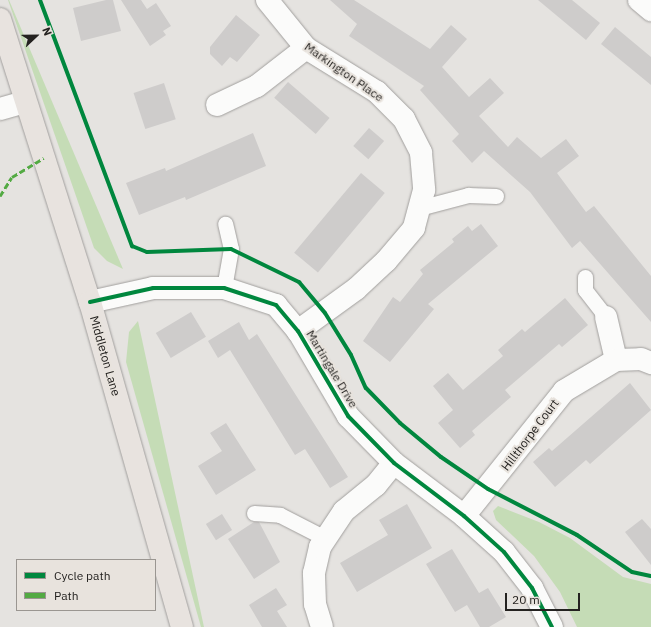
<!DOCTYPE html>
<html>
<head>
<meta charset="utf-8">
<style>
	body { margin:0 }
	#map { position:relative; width:651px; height:627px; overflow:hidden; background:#e5e3e0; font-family:"IBM Plex Sans",sans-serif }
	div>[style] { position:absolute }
	.green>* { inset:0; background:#c5dcb6 }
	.building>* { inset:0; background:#cecccb; transform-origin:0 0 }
	.roads { filter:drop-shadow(0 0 1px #a19f9d) drop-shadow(0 0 1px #a19f9d) }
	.service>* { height:15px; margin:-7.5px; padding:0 7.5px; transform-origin:7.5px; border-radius:7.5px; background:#fbfbfa }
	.minor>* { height:22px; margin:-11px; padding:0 11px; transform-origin:11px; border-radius:11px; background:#fbfbfa }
	.primary>* { height:22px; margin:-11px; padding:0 11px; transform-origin:11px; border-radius:11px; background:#e8e3df }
	.quiet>* { height:3px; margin-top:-1.5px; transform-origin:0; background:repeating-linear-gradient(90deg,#53aa43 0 6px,transparent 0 9px) }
	.cycleway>* { height:4px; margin:-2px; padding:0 2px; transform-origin:2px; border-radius:2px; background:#00873e }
	span { translate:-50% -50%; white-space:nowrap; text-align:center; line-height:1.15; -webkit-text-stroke:4px #e8e3dd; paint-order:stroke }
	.street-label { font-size:12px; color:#242220 }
	.legend { position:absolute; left:16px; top:559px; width:140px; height:52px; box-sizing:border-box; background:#e8e3dd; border:1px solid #9a9691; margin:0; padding:5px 7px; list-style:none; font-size:12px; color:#242220 }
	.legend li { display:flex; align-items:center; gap:8px; height:20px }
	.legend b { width:20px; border:1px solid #9a9691 }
	.north { position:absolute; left:16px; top:16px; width:40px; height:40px; -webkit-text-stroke:3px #e8e3dd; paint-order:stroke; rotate:68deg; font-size:11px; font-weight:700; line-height:16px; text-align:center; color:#242220 }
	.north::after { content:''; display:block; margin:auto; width:14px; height:18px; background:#242220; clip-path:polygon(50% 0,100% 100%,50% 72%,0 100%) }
	.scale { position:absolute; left:505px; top:593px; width:75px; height:18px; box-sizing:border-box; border:2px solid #242220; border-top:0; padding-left:5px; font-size:12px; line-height:14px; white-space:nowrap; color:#242220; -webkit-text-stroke:3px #e8e3dd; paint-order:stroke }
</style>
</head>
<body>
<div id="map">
	<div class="green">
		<i style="clip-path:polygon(8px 0,9px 0,123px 269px,107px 261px,94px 248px)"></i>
		<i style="clip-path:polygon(138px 321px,204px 627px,201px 627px,126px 362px,129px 332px)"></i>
		<i style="clip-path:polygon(498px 506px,539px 522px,570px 538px,623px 577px,651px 584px,651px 627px,577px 627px,560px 592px,534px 556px,496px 520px,493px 511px)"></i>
	</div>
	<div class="building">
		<i style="clip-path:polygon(106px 0,113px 0,121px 31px,81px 41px,73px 8px)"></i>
		<i style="clip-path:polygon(121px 0,141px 0,147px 9px,156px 3px,171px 26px,163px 31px,166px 35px,150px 46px)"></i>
		<i style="clip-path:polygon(330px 0,354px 0,430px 49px,451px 25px,467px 39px,442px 67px,469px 97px,490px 78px,504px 93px,479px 116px,508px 147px,517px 137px,541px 158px,566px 139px,579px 156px,557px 173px,586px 212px,594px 206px,651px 276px,651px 322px,580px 241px,572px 248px,530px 192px,484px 151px,472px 163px,452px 141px,459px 134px,420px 90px,424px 86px,349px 36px,357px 24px)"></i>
		<i style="clip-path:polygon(538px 0,572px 0,600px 23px,586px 40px)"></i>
		<i style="clip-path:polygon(236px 15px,260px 35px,237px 62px,230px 57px,222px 66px,210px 54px,210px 47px)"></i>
		<i style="clip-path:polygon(615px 27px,651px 57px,651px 85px,601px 44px)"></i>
		<i style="left:288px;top:82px;width:55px;height:21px;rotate:41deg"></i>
		<i style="left:164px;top:83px;width:38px;height:32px;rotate:72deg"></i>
		<i style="left:369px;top:128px;width:20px;height:24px;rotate:41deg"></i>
		<i style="clip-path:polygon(253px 133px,266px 166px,186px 200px,185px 197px,139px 215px,126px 183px,165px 168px,166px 171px)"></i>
		<i style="left:361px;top:173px;width:31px;height:104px;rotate:40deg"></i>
		<i style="clip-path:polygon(481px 224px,498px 246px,428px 304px,434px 309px,390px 362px,363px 341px,393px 297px,400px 302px,423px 274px,420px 270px,454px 242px,452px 239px,468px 226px,472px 231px)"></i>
		<i style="clip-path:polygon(565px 298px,588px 325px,562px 347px,559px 344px,505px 390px,511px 397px,472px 431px,475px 435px,460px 448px,438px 423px,453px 410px,433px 386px,448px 373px,463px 390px,503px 356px,498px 350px,522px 329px,525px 332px)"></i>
		<i style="left:191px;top:312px;width:29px;height:41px;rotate:59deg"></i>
		<i style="clip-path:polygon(239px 322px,249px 340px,257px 334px,348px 477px,330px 488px,305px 449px,295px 455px,230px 350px,218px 358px,208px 341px)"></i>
		<i style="clip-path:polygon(630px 383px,651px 410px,590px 464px,586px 460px,555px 487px,533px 462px,549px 448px,552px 451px)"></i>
		<i style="clip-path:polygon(226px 423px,256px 470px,216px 495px,198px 466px,222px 451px,210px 433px)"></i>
		<i style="clip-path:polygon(407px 504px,432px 548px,357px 592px,340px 563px,388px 535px,379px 520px)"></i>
		<i style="left:222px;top:514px;width:19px;height:19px;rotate:58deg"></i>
		<i style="clip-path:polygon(642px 519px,651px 529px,651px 565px,625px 532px)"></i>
		<i style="clip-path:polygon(254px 522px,259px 522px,280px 562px,254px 579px,228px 539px)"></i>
		<i style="clip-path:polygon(452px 549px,479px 593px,488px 588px,506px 617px,489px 627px,480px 627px,467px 605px,455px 612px,426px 564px)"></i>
		<i style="clip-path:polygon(276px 588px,287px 605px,277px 611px,287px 627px,262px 627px,249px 605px)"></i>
	</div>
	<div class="roads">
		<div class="service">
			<i style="left:419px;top:208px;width:51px;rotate:-14.9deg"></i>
			<i style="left:468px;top:195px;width:28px;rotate:2deg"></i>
			<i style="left:585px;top:277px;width:13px;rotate:90deg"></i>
			<i style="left:585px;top:290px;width:34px;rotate:52deg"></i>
			<i style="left:224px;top:288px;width:40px;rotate:-80deg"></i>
			<i style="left:231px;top:249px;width:26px;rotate:-103deg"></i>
			<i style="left:254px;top:513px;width:26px;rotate:4deg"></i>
			<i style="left:280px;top:515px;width:51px;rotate:27.1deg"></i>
		</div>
		<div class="minor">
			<i style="left:267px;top:0;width:62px;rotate:50.9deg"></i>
			<i style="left:306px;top:48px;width:84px;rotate:31.8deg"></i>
			<i style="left:377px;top:92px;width:38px;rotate:45deg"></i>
			<i style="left:404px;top:119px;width:38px;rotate:63deg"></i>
			<i style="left:421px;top:153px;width:37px;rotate:85deg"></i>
			<i style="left:424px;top:190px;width:39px;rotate:105deg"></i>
			<i style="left:414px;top:228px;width:43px;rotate:130.3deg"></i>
			<i style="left:386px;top:261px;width:41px;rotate:137deg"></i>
			<i style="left:356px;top:289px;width:72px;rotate:144.1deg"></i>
			<i style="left:639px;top:0;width:16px;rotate:40deg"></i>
			<i style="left:217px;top:105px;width:44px;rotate:-25.4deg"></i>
			<i style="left:257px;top:86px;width:62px;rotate:-37.8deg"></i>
			<i style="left:0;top:109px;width:26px;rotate:-16deg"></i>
			<i style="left:90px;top:302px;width:65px;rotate:-12.5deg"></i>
			<i style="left:153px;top:288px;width:71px"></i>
			<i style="left:224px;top:288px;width:55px;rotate:18.1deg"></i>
			<i style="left:276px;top:305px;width:34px;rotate:50deg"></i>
			<i style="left:298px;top:331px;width:99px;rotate:59.5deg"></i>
			<i style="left:348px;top:416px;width:66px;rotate:45.6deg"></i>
			<i style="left:394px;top:463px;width:88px;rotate:37.1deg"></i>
			<i style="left:464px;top:516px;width:54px;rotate:42deg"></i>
			<i style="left:504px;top:552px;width:46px;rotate:52.1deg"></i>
			<i style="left:532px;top:588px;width:44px;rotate:62.9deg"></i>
			<i style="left:606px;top:317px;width:44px;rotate:76.9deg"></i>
			<i style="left:464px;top:516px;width:160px;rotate:-51.3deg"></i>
			<i style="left:564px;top:391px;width:61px;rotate:-30.8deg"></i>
			<i style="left:616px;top:360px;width:25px;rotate:-2deg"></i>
			<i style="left:641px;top:359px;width:11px;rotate:22deg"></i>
			<i style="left:322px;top:627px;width:24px;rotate:-107deg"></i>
			<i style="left:315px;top:604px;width:31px;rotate:-92deg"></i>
			<i style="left:314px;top:573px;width:27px;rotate:-77deg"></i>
			<i style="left:320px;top:547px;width:43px;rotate:-56.3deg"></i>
			<i style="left:344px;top:511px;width:41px;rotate:-39.1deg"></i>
			<i style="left:376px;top:485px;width:28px;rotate:-51deg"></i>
		</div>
		<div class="primary">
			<i style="left:0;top:19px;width:297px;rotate:72.4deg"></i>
			<i style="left:90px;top:302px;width:338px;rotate:74.2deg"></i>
		</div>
	</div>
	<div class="quiet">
		<i style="left:0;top:196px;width:22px;rotate:-58deg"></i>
		<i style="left:12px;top:177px;width:37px;rotate:-31deg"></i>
	</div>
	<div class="cycleway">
		<i style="left:40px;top:0;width:263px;rotate:69.5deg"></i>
		<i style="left:132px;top:246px;width:16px;rotate:22deg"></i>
		<i style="left:147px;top:252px;width:84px;rotate:-2deg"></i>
		<i style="left:231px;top:249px;width:76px;rotate:25.9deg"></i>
		<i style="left:299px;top:282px;width:40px;rotate:50deg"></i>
		<i style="left:325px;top:313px;width:49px;rotate:58.2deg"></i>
		<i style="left:351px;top:355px;width:36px;rotate:66deg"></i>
		<i style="left:366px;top:388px;width:49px;rotate:45.8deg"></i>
		<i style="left:400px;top:423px;width:53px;rotate:39.7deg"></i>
		<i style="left:441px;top:457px;width:57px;rotate:34.2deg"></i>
		<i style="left:488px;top:489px;width:100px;rotate:27.3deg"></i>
		<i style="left:577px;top:535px;width:66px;rotate:33.9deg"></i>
		<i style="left:632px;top:572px;width:19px;rotate:12deg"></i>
		<i style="left:90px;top:302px;width:65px;rotate:-12.5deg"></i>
		<i style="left:153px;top:288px;width:71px"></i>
		<i style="left:224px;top:288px;width:55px;rotate:18.1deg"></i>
		<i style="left:276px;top:305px;width:34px;rotate:50deg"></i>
		<i style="left:298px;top:331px;width:99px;rotate:59.5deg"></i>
		<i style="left:348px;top:416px;width:66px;rotate:45.6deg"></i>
		<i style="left:394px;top:463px;width:88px;rotate:37.1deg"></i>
		<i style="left:464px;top:516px;width:54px;rotate:42deg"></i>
		<i style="left:504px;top:552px;width:46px;rotate:52.1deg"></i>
		<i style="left:532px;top:588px;width:44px;rotate:62.9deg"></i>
	</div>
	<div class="street-label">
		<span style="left:344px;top:72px;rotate:35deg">Markington Place</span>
		<span style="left:105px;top:356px;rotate:74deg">Middleton Lane</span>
		<span style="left:332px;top:369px;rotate:59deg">Martingale Drive</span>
		<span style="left:530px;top:435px;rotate:-53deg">Hillthorpe Court</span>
	</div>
	<ul class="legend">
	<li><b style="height:5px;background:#00873e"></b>Cycle path</li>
	<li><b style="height:5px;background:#53aa43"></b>Path</li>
	</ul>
	<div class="north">N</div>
	<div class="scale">20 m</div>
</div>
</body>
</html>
